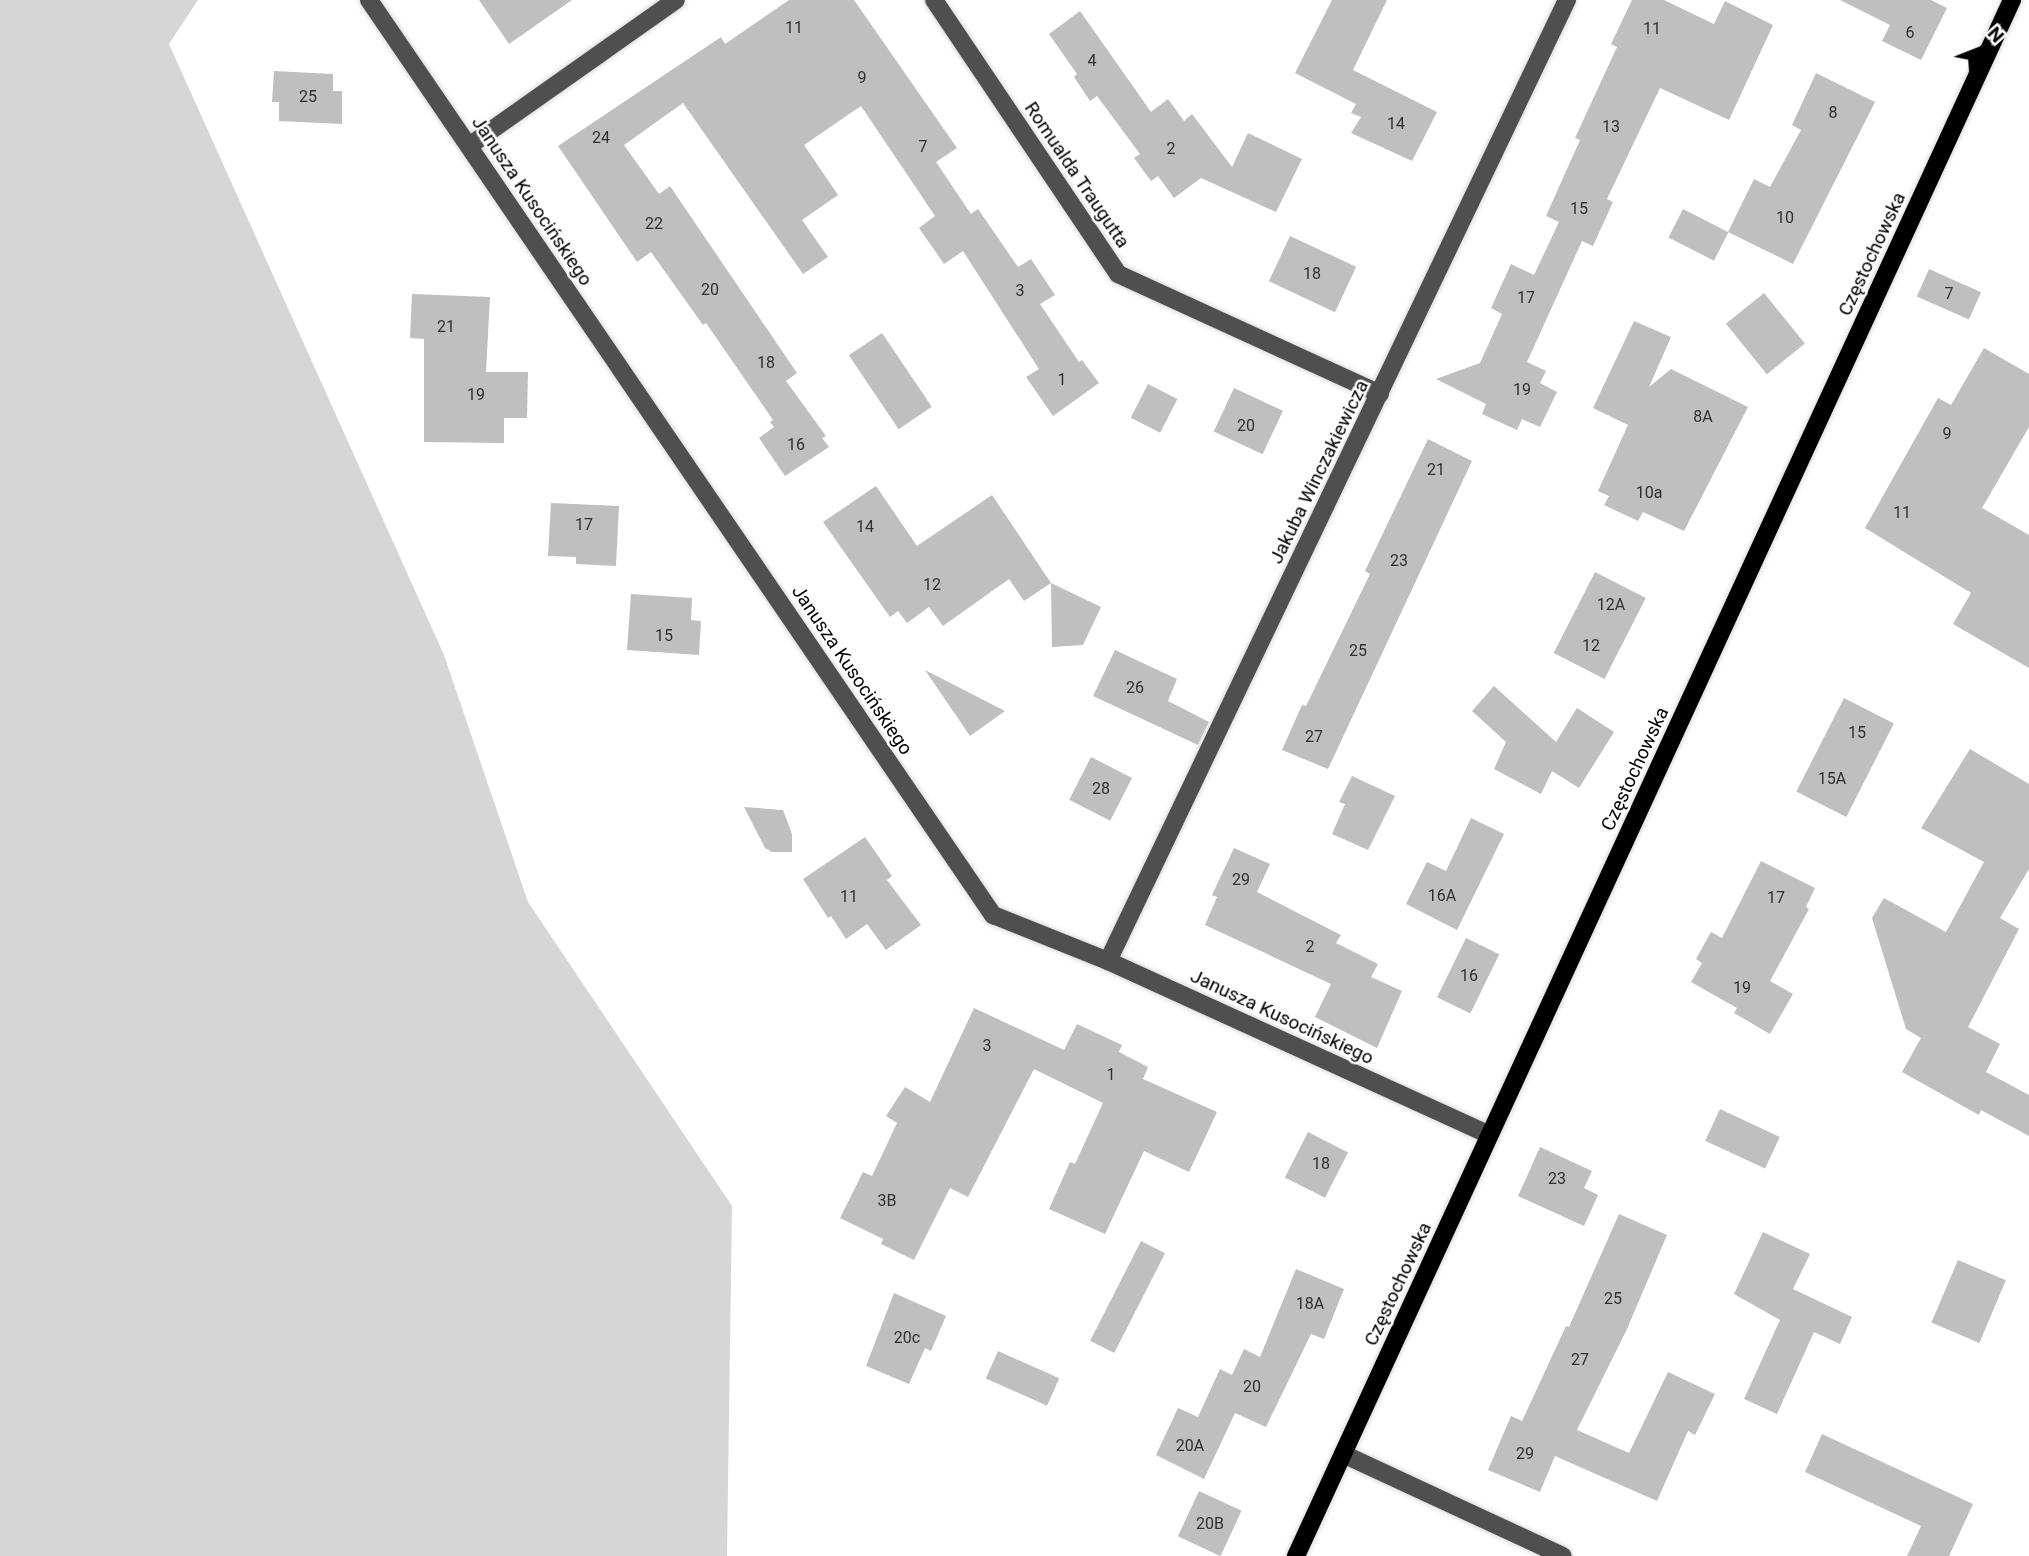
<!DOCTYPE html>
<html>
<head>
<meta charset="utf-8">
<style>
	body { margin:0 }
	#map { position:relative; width:2029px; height:1556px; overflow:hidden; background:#fff; font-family:Roboto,sans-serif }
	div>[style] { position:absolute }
	.green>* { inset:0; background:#d6d6d6 }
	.building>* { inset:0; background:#bfbfbf; transform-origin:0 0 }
	.roads { filter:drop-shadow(0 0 2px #dbdbdb) drop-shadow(0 0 2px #dbdbdb) }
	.minor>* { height:18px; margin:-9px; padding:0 9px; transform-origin:9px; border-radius:9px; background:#4f4f4f }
	.major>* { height:18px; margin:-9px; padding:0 9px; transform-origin:9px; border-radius:9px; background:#000 }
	span { translate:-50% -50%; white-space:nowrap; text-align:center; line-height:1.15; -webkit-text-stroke:5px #fff; paint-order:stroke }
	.number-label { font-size:16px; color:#303030 }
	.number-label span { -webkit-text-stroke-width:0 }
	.street-label { font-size:19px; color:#000 }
	.north { position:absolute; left:1945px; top:14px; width:70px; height:70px; -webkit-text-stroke:5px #fff; paint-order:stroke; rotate:48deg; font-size:19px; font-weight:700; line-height:28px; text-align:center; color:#000 }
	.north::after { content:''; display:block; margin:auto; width:24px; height:32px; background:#000; clip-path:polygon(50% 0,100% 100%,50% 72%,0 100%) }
</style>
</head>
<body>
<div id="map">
	<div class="green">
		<i style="clip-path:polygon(0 0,198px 0,169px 44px,444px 655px,528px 902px,732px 1206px,727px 1556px,0 1556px)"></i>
	</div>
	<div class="building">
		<i style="clip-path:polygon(479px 0,572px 0,509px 44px)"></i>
		<i style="clip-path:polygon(789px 0,854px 0,957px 148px,936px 162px,971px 214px,978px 209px,1018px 267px,1031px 259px,1055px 295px,1040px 304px,1079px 362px,1082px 360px,1099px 383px,1053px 416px,1026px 377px,1039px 369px,963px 251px,944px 264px,919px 228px,935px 216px,861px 106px,804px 145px,838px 195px,802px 220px,828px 257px,803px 274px,683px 103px,624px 145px,659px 194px,670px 186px,797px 373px,786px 381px,826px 436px,822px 438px,829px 447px,785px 476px,759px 438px,774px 427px,770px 422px,773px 420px,706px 323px,703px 325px,651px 252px,637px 262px,558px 146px,721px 37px,725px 44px)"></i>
		<i style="clip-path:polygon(1332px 0,1387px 0,1353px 70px,1437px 112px,1412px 161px,1351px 133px,1361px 117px,1351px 113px,1356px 104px,1295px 73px)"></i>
		<i style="clip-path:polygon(1632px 0,1664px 0,1714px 24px,1725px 1px,1773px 25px,1729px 120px,1660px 88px,1607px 199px,1613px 202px,1593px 246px,1582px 241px,1527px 362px,1546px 371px,1540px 383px,1557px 392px,1540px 427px,1522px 419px,1517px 430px,1482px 414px,1486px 404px,1436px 379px,1480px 363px,1502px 314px,1491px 308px,1511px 264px,1534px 275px,1559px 222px,1546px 216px,1580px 140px,1575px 138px,1617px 47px,1611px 44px)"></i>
		<i style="clip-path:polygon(1840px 0,1931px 0,1947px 8px,1921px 60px,1882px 41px,1890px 25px)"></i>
		<i style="clip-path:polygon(1080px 11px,1151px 112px,1168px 99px,1184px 121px,1192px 114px,1232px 167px,1248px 133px,1302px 159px,1276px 212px,1201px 178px,1174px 198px,1158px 176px,1151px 181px,1134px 158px,1140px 154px,1097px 96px,1090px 101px,1074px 77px,1077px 74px,1049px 34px)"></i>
		<i style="clip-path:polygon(274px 71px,333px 74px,333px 91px,342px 91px,342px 124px,279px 121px,279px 102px,272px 102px)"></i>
		<i style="clip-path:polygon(1816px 73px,1875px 102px,1793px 264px,1728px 232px,1754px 179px,1770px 187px,1801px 130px,1792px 125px)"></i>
		<i style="left:1683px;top:209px;width:51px;height:32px;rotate:27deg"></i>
		<i style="left:1290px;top:236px;width:73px;height:50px;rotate:25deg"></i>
		<i style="left:1929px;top:269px;width:57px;height:30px;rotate:24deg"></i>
		<i style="left:1764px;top:293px;width:65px;height:49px;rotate:51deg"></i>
		<i style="clip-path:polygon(412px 294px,490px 297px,486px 372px,528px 372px,527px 418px,504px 418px,504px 443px,424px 442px,424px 339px,410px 338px)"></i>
		<i style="clip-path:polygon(1634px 321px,1671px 337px,1649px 387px,1671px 369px,1748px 407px,1684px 531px,1643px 512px,1638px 521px,1604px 505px,1609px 496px,1598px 491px,1628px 425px,1593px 408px)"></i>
		<i style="left:882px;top:333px;width:89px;height:40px;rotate:56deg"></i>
		<i style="clip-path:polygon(1984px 348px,2029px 374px,2029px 427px,1982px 508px,2029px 535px,2029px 668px,1953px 624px,1971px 593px,1865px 528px,1938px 398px,1951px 405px)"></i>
		<i style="left:1148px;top:384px;width:33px;height:38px;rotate:27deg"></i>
		<i style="left:1234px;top:388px;width:54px;height:48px;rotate:25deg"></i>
		<i style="clip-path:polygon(1428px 439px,1472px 461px,1328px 769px,1282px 750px,1302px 705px,1306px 706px,1370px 574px,1365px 571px)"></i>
		<i style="clip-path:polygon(876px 486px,917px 546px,992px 495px,1051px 583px,1024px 601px,1009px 579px,943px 626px,929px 607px,907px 623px,898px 611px,890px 617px,823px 522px)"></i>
		<i style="clip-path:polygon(551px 503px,619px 506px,616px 566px,576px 564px,576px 557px,548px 556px)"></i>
		<i style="left:1595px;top:572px;width:57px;height:91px;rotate:27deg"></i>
		<i style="clip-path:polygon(1051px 583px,1101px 607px,1083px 645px,1052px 647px)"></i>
		<i style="clip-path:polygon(631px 594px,692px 598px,691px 620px,701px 621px,699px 655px,627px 650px)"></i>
		<i style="clip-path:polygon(1115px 650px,1177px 679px,1168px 701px,1209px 722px,1198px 745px,1093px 696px)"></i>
		<i style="clip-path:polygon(925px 670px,1005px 711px,970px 736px)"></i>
		<i style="clip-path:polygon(1494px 686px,1556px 742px,1577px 708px,1614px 732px,1579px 788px,1552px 771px,1541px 794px,1494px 769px,1506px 742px,1472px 711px)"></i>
		<i style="left:1844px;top:698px;width:56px;height:105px;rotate:27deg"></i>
		<i style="clip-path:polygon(1970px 749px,2029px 784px,2029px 869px,2000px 918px,2019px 929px,1968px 1027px,2000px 1044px,1986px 1072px,2029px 1095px,2029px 1136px,1981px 1110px,1979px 1115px,1902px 1072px,1921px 1038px,1906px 1029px,1872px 918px,1884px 898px,1946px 932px,1984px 862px,1921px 828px)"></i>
		<i style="left:1091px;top:757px;width:46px;height:48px;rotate:27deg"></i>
		<i style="clip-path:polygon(1352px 776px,1395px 796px,1368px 850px,1332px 834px,1345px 804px,1339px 802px)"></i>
		<i style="clip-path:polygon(744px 807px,783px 810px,792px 834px,792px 852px,772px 852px,765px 848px)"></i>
		<i style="clip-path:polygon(1471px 818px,1504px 834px,1457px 930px,1406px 904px,1427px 862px,1446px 871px)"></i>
		<i style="clip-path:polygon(865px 837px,892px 876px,887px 880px,921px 925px,886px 950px,867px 924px,846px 939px,831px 916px,828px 918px,803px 879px)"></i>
		<i style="clip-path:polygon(1234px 848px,1270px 864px,1257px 892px,1341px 935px,1336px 943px,1378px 964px,1371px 977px,1402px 991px,1377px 1048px,1315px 1017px,1331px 984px,1205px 925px,1217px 897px,1212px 895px)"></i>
		<i style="clip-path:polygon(1761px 861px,1815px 888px,1806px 907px,1809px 909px,1770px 981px,1793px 994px,1770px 1034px,1734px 1013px,1737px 1008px,1691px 982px,1702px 963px,1696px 959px,1711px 932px,1722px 938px)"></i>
		<i style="left:1466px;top:938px;width:37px;height:66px;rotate:26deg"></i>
		<i style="clip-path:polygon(974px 1008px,1064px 1050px,1077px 1024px,1122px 1045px,1119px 1052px,1148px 1067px,1143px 1079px,1217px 1112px,1189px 1172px,1144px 1151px,1105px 1234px,1049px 1209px,1070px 1162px,1075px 1164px,1103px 1103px,1034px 1069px,968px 1197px,950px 1188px,914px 1260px,881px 1244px,883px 1239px,840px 1218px,863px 1172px,872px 1176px,897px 1123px,886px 1116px,905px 1087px,930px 1102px)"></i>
		<i style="left:1720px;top:1109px;width:66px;height:35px;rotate:25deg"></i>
		<i style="left:1308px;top:1132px;width:45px;height:51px;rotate:27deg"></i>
		<i style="clip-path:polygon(1540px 1147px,1592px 1171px,1584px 1188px,1598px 1195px,1584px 1226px,1518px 1196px)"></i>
		<i style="clip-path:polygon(1619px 1214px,1667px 1235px,1627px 1329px,1577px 1430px,1629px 1453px,1668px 1372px,1715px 1394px,1695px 1435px,1688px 1431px,1657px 1501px,1555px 1456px,1540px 1492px,1488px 1470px,1511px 1416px,1522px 1421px,1566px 1326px,1569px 1327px)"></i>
		<i style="clip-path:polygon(1763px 1232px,1810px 1254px,1793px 1289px,1852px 1317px,1840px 1344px,1814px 1332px,1777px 1414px,1744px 1399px,1780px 1320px,1734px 1294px)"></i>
		<i style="left:1141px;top:1241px;width:27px;height:112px;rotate:27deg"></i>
		<i style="left:1958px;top:1260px;width:52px;height:68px;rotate:23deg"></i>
		<i style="clip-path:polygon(1296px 1269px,1344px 1289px,1324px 1339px,1311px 1334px,1266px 1427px,1235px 1413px,1204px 1479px,1156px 1455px,1178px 1408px,1198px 1417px,1220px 1369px,1232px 1375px,1244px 1349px,1260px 1357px)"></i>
		<i style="clip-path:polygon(894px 1293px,946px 1316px,931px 1351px,925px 1348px,909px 1384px,866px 1366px)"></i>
		<i style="left:998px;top:1351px;width:67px;height:30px;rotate:24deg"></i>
		<i style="clip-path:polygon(1822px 1434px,1973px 1504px,1949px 1556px,1907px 1556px,1921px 1526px,1805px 1472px)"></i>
		<i style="left:1199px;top:1491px;width:47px;height:50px;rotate:25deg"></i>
	</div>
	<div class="roads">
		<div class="minor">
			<i style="left:369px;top:0;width:1108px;rotate:55.71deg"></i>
			<i style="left:993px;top:915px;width:124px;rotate:21.8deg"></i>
			<i style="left:1108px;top:961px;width:419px;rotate:24.5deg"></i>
			<i style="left:934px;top:0;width:330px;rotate:56.1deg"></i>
			<i style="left:1118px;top:274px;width:288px;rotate:24.6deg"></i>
			<i style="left:469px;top:146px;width:253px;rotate:-35.2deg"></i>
			<i style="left:1108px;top:961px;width:1065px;rotate:-64.47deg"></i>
			<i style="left:1343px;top:1454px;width:242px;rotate:24.9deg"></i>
		</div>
		<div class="major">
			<i style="left:1296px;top:1556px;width:1713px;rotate:-65.29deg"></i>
		</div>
	</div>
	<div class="number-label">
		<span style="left:794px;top:28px">11</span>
		<span style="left:1652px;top:29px">11</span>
		<span style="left:1910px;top:33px">6</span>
		<span style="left:1092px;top:61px">4</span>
		<span style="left:862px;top:78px">9</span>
		<span style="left:308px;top:97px">25</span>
		<span style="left:1833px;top:113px">8</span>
		<span style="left:1396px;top:124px">14</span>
		<span style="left:1611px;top:127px">13</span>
		<span style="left:601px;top:138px">24</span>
		<span style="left:923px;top:147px">7</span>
		<span style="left:1171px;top:149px">2</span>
		<span style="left:1579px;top:209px">15</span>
		<span style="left:1785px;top:218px">10</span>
		<span style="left:654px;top:224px">22</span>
		<span style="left:1312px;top:274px">18</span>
		<span style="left:710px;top:290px">20</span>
		<span style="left:1020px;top:291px">3</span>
		<span style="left:1949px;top:294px">7</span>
		<span style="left:1526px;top:298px">17</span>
		<span style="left:446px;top:327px">21</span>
		<span style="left:766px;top:363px">18</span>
		<span style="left:1062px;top:380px">1</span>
		<span style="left:1522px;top:390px">19</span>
		<span style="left:476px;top:395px">19</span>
		<span style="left:1703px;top:417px">8A</span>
		<span style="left:1246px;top:426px">20</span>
		<span style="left:1947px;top:434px">9</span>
		<span style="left:796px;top:445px">16</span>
		<span style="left:1436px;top:470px">21</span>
		<span style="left:1649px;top:493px">10a</span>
		<span style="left:1902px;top:513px">11</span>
		<span style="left:584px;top:525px">17</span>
		<span style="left:865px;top:527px">14</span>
		<span style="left:1399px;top:561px">23</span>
		<span style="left:932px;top:585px">12</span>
		<span style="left:1611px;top:605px">12A</span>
		<span style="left:664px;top:636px">15</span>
		<span style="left:1591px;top:646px">12</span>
		<span style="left:1358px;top:651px">25</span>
		<span style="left:1135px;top:688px">26</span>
		<span style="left:1857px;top:733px">15</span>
		<span style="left:1314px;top:737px">27</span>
		<span style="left:1832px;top:779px">15A</span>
		<span style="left:1101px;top:789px">28</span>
		<span style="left:1241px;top:880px">29</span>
		<span style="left:1442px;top:896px">16A</span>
		<span style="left:849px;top:897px">11</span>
		<span style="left:1776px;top:898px">17</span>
		<span style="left:1310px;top:947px">2</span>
		<span style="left:1469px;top:976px">16</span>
		<span style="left:1742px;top:988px">19</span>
		<span style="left:987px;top:1046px">3</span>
		<span style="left:1111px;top:1075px">1</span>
		<span style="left:1321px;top:1164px">18</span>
		<span style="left:1557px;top:1179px">23</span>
		<span style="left:887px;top:1201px">3B</span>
		<span style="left:1613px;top:1299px">25</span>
		<span style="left:1310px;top:1304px">18A</span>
		<span style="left:907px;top:1338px">20c</span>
		<span style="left:1580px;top:1360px">27</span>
		<span style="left:1252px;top:1387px">20</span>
		<span style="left:1190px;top:1446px">20A</span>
		<span style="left:1525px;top:1454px">29</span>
		<span style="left:1210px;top:1524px">20B</span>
	</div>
	<div class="street-label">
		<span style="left:1077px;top:175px;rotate:56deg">Romualda Traugutta</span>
		<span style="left:532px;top:201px;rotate:56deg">Janusza Kusocińskiego</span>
		<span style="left:1872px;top:254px;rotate:-65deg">Częstochowska</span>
		<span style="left:1319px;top:472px;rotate:-64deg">Jakuba Winczakiewicza</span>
		<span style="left:852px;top:670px;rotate:56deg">Janusza Kusocińskiego</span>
		<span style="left:1635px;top:769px;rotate:-65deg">Częstochowska</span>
		<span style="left:1282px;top:1017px;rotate:25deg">Janusza Kusocińskiego</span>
		<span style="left:1398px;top:1284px;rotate:-65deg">Częstochowska</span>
	</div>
	<div class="north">N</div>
</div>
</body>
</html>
